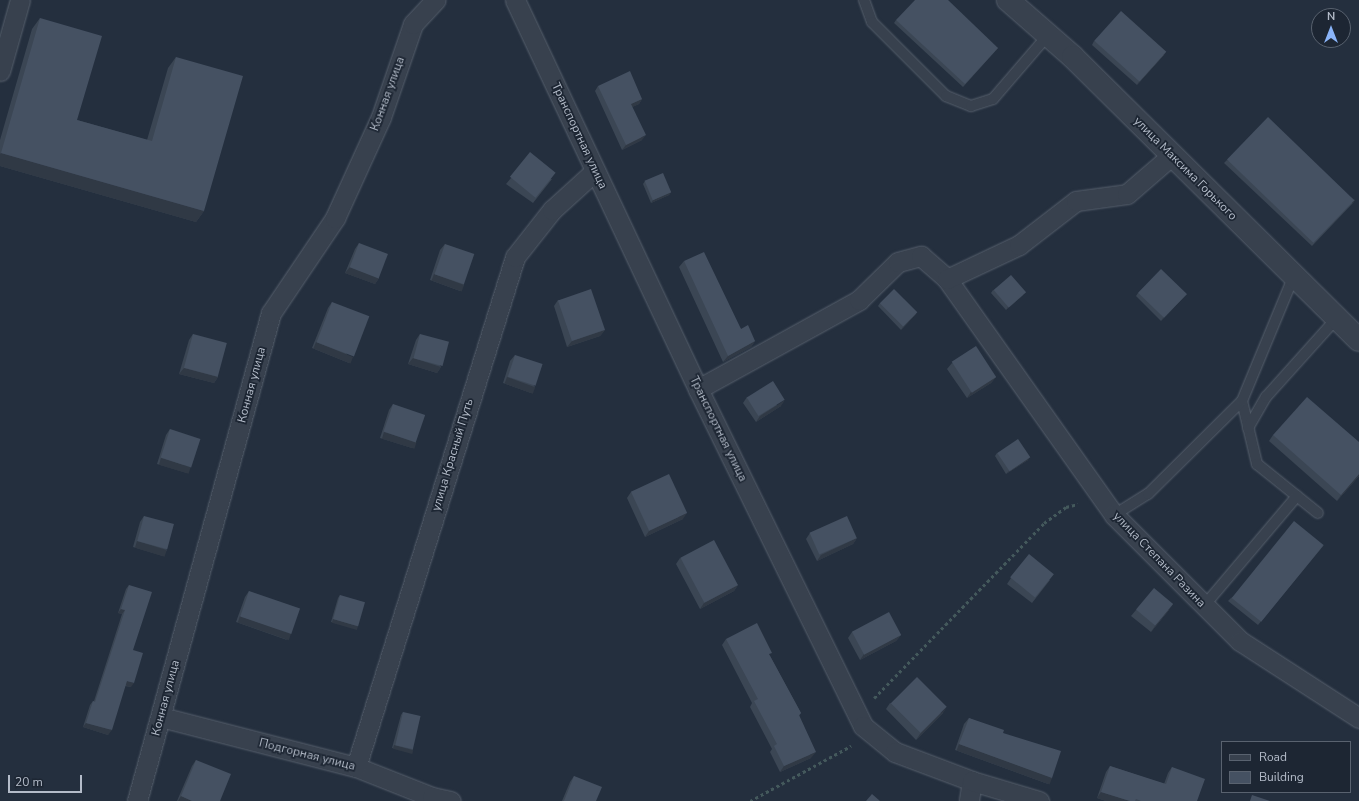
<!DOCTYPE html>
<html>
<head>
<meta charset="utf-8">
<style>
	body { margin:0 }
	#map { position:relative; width:1359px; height:801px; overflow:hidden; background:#242f3e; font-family:"Nunito Sans",sans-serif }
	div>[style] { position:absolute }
	.path>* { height:2.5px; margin-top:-1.25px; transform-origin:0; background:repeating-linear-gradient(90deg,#44595c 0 3px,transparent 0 6px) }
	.roads { filter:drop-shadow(0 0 1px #565f6c) drop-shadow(0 0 1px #565f6c) }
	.service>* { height:10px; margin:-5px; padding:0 5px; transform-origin:5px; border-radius:5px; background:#38414e }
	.minor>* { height:19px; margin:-9.5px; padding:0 9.5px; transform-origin:9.5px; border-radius:9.5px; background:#38414e }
	.tertiary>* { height:22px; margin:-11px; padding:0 11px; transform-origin:11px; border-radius:11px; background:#38414e }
	.wall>* { inset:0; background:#3b4654 }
	.shaded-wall>* { inset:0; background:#303945; transform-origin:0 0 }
	.building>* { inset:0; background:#455162; transform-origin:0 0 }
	span { translate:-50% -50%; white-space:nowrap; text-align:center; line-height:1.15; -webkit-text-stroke:3.5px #1d2633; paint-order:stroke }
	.street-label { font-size:12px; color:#b4bcc9 }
	.legend { position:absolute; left:1221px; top:741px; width:130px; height:52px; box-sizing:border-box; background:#1d2633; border:1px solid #59626f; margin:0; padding:5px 7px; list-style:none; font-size:12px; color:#b4bcc9 }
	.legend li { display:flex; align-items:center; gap:8px; height:20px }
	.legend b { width:20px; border:1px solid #59626f }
	.north { position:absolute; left:1311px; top:8px; width:40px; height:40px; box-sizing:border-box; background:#1d2633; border:1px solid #59626f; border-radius:50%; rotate:0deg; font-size:11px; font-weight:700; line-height:16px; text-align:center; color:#b4bcc9 }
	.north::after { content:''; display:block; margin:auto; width:14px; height:18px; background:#8ab4f8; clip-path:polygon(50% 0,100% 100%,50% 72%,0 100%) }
	.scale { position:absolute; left:8px; top:775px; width:74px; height:18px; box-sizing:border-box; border:2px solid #b4bcc9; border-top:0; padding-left:5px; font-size:12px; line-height:14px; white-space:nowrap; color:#b4bcc9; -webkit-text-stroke:3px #1d2633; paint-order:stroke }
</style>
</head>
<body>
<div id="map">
	<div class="path">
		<i style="left:874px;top:698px;width:244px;rotate:-45.8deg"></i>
		<i style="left:1044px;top:523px;width:27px;rotate:-36deg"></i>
		<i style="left:1066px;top:507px;width:12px;rotate:-14deg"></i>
		<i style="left:750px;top:801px;width:115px;rotate:-28.6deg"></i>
	</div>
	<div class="roads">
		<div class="service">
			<i style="left:864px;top:0;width:23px;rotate:70deg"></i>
			<i style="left:872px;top:22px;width:105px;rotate:45deg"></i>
			<i style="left:946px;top:96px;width:27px;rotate:22deg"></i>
			<i style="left:971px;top:106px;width:23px;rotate:-18deg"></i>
			<i style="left:993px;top:99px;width:84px;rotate:-49.3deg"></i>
			<i style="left:1242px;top:401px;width:65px;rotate:76.6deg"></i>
			<i style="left:1257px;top:464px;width:78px;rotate:38.8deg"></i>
			<i style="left:1248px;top:428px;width:36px;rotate:-60deg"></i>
			<i style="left:1266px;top:397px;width:105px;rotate:-48.1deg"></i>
			<i style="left:1114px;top:515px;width:40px;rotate:-32deg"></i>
			<i style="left:1148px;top:494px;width:132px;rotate:-44.7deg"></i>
			<i style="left:1242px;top:401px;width:133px;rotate:-67.5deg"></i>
			<i style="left:1204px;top:606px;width:144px;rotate:-49.8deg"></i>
		</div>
		<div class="minor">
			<i style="left:515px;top:0;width:430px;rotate:64.8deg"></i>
			<i style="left:698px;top:389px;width:375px;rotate:63.9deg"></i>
			<i style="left:863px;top:726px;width:41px;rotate:39.1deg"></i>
			<i style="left:895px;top:752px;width:82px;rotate:20.6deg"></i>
			<i style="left:972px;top:781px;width:20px;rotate:99deg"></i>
			<i style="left:0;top:71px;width:74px;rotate:-74.3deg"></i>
			<i style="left:947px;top:279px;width:289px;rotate:54.7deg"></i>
			<i style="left:1114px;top:515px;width:178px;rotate:45deg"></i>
			<i style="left:1240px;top:641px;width:142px;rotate:32.9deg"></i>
			<i style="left:698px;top:389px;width:184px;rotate:-28.9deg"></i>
			<i style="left:859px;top:300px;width:54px;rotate:-44.3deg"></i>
			<i style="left:898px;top:262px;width:24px;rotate:-15deg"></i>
			<i style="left:921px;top:256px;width:35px;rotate:41deg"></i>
			<i style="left:947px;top:279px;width:80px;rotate:-25.3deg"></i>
			<i style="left:1019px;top:245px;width:72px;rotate:-37.7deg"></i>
			<i style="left:1076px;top:201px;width:51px;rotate:-7.8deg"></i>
			<i style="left:1127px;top:194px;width:58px;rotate:-40.8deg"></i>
			<i style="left:161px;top:717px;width:201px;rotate:14.4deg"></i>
			<i style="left:356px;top:767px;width:82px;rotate:21.5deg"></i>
			<i style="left:432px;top:797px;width:19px;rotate:12deg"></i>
			<i style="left:356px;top:767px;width:534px;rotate:-72.68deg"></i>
			<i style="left:515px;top:257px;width:60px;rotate:-51.8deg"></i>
			<i style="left:552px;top:210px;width:58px;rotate:-42.2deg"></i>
			<i style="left:972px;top:781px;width:70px;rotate:16.6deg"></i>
			<i style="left:137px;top:801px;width:506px;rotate:-74.65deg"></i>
			<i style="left:271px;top:313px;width:115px;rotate:-56deg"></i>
			<i style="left:335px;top:218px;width:111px;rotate:-65.5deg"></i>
			<i style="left:381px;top:117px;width:98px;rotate:-71deg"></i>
			<i style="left:413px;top:24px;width:33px;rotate:-47deg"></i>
		</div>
		<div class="tertiary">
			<i style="left:1008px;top:0;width:86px;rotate:41.2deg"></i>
			<i style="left:1073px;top:57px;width:402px;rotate:44.7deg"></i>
		</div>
	</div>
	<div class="wall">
		<i style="clip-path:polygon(40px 18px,77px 120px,147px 140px,168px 68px,176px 57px,204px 211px,196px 222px,0 166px,0 140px,32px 29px)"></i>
		<i style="clip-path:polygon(896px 20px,998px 48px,963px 87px,894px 23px)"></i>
		<i style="clip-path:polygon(1094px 41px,1164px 55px,1137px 85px,1092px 45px)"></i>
		<i style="clip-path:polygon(598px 86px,642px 99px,639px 104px,632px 107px,642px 140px,622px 150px,595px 91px)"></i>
		<i style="clip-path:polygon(1227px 160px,1355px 200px,1353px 203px,1312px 246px,1224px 163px)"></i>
		<i style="clip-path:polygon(511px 178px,552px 179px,533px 203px,506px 184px)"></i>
		<i style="clip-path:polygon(645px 181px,671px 192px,669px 195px,651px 203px,643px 184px)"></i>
		<i style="clip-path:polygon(359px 243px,379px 278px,375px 284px,345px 273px,355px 249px)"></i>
		<i style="clip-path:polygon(445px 244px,464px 285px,460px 291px,430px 280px,440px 250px)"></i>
		<i style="clip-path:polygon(684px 261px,741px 329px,755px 341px,751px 347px,723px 362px,679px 267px)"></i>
		<i style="clip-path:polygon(993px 290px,1023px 295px,1006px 310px,991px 293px)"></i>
		<i style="clip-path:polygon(1138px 293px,1187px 294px,1184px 297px,1161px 321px,1136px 296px)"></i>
		<i style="clip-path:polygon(558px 300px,605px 330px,600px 336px,567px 347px,554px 306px)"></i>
		<i style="clip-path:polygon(332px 302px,349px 363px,312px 348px,328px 308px)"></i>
		<i style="clip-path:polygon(880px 303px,917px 312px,915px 315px,901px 330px,878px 306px)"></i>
		<i style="clip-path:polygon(193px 334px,218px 377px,214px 383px,179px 374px,189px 340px)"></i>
		<i style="clip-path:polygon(420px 334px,441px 367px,437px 373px,408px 364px,416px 340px)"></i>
		<i style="clip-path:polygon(515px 355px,535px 387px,531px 393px,503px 383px,510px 361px)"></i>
		<i style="clip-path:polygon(952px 363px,996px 377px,991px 383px,967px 398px,947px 369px)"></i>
		<i style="clip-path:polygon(747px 397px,781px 406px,756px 422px,743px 403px)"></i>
		<i style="clip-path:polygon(393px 404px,416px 442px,412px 448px,380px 438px,389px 410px)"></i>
		<i style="clip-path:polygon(170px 429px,187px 473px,157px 464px,166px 435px)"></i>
		<i style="clip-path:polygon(1273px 435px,1359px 442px,1359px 476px,1337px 501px,1269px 441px)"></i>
		<i style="clip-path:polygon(997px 453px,1028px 460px,1006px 474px,995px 456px)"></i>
		<i style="clip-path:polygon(631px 492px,683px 519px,645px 537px,627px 498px)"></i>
		<i style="clip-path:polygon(144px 516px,167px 550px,163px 556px,133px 547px,140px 522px)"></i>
		<i style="clip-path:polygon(810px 533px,857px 538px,853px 544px,817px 561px,806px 539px)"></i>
		<i style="clip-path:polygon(1324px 545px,1258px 625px,1228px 601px,1231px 598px)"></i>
		<i style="clip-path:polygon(680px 558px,738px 585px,734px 591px,700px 609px,676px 564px)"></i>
		<i style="clip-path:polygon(1011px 578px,1050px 580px,1032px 603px,1007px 584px)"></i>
		<i style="clip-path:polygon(129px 585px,133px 650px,131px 687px,125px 686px,108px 735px,83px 727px,90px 705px,93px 701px,94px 701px,122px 614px,118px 613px,126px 589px)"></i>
		<i style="clip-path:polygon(249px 591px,287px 640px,236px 622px,245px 597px)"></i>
		<i style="clip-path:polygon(340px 595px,358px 626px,356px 629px,331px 622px,338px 598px)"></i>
		<i style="clip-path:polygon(1136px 610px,1169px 610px,1151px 632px,1131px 616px)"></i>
		<i style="clip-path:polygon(852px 632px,901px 635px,896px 641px,860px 660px,848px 638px)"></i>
		<i style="clip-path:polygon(726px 639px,770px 656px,801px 713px,799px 716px,811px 758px,780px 772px,770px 752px,772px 749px,750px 707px,752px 703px,722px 645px)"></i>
		<i style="clip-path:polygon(890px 703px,943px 713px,916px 740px,886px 709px)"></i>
		<i style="clip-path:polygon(403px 712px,413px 750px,411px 753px,392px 748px,401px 715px)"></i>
		<i style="clip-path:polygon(969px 718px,1003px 733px,1052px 778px,1048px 784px,955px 750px,964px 724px)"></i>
		<i style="clip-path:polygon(196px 760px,220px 801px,177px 801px,192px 766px)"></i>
		<i style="clip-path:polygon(1110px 766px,1164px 784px,1168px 773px,1172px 767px,1197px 801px,1106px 801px,1097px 798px,1106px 772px)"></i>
		<i style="clip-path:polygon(574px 776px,596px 801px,562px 801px,570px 782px)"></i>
	</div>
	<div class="shaded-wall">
		<i style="left:998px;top:48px;width:4px;height:49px;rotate:124deg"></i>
		<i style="clip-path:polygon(1166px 52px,1164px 55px,1137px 85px,1139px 82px)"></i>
		<i style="clip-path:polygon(642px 99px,639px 104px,628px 109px,631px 104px)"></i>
		<i style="clip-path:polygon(646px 135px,642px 140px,622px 150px,626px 145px)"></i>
		<i style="clip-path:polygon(1px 153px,204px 211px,196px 222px,0 166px,0 154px)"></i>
		<i style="clip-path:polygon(671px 192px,669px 195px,651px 203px,653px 200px)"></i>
		<i style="left:1355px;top:200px;width:4px;height:59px;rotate:124deg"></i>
		<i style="clip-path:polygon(350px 267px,379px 278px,375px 284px,345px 273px)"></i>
		<i style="left:434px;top:274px;width:32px;height:7px;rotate:20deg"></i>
		<i style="clip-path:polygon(1026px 292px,1023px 295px,1006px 310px,1008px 307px)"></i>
		<i style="clip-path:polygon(1187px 294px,1184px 297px,1161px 321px,1163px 318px)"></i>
		<i style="clip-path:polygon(917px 312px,915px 315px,901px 330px,903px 327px)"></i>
		<i style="clip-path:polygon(605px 330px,600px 336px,567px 347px,572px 341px)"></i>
		<i style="clip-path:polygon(755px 341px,751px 347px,723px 362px,728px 356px)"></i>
		<i style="left:316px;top:342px;width:40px;height:7px;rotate:22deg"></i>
		<i style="clip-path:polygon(413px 358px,441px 367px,437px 373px,408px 364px)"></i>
		<i style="clip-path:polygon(184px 368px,218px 377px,214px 383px,179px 374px)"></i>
		<i style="left:507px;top:377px;width:30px;height:7px;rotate:20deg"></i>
		<i style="clip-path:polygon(996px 377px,991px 383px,967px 398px,971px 392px)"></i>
		<i style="clip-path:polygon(785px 400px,781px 406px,756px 422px,760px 416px)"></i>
		<i style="left:384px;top:432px;width:34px;height:7px;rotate:17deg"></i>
		<i style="clip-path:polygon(1030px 457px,1028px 460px,1006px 474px,1009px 471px)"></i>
		<i style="left:161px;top:458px;width:31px;height:7px;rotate:17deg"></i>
		<i style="clip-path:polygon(1359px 474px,1359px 476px,1337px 501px,1341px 495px)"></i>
		<i style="clip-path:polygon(687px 513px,683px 519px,645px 537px,649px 531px)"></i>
		<i style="clip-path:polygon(857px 538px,853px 544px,817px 561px,821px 555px)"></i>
		<i style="left:137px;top:541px;width:31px;height:7px;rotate:17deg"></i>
		<i style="clip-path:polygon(738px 585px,734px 591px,700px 609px,704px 603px)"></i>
		<i style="clip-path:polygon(1173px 604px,1169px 610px,1151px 632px,1155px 626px)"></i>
		<i style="clip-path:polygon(121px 609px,125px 610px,122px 614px,118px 613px)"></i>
		<i style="left:240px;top:616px;width:54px;height:7px;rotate:19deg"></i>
		<i style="left:333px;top:619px;width:26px;height:4px;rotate:16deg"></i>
		<i style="clip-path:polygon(901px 635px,896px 641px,860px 660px,864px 654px)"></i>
		<i style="clip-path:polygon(127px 681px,134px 683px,131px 687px,124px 685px)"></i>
		<i style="clip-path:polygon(947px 707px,943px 713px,916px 740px,920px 734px)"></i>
		<i style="clip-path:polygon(86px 723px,112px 730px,108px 735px,83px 727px)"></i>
		<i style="left:959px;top:744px;width:99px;height:7px;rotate:20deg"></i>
		<i style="left:394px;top:745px;width:20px;height:4px;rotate:15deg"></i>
		<i style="clip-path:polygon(816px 752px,811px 758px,780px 772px,784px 766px)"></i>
		<i style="clip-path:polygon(1101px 792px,1130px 801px,1106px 801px,1097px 798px)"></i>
		<i style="clip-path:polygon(181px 796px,192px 801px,178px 801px)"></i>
	</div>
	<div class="building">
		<i style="clip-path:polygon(915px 0,948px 0,998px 48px,965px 84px,896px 20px)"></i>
		<i style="left:1121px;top:11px;width:61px;height:40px;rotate:42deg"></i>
		<i style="clip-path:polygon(40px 18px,102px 36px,77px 120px,152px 141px,176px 57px,243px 76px,204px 211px,1px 153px)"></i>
		<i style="clip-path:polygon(630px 71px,642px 99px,631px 104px,646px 135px,626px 145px,598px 86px)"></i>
		<i style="left:1268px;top:117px;width:120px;height:59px;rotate:44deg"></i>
		<i style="left:530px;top:152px;width:33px;height:32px;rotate:39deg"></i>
		<i style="left:663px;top:173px;width:21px;height:20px;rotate:67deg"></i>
		<i style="left:359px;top:243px;width:31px;height:26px;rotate:21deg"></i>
		<i style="left:445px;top:244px;width:31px;height:32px;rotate:19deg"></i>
		<i style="clip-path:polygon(704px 252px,741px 329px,748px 325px,755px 341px,728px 356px,684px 261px)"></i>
		<i style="left:1161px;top:269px;width:36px;height:33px;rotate:44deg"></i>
		<i style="left:1011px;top:275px;width:23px;height:23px;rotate:49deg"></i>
		<i style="left:591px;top:289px;width:43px;height:35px;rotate:71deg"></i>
		<i style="left:894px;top:289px;width:33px;height:20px;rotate:45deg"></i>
		<i style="left:332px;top:302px;width:40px;height:43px;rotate:21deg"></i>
		<i style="left:193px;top:334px;width:35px;height:35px;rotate:15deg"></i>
		<i style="left:420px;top:334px;width:30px;height:25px;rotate:15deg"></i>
		<i style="left:976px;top:346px;width:37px;height:29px;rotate:57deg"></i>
		<i style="left:515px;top:355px;width:29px;height:23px;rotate:18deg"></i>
		<i style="left:773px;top:381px;width:22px;height:31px;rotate:58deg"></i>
		<i style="clip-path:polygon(1307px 397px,1359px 442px,1359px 474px,1341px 495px,1273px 435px)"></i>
		<i style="left:393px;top:404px;width:34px;height:29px;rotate:19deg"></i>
		<i style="left:170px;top:429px;width:32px;height:30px;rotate:18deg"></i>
		<i style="left:1018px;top:439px;width:22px;height:25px;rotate:56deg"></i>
		<i style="left:669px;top:474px;width:43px;height:42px;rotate:65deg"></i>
		<i style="left:144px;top:516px;width:31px;height:26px;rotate:15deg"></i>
		<i style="left:847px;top:516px;width:24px;height:41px;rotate:66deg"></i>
		<i style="left:1294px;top:521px;width:38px;height:99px;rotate:39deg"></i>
		<i style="left:714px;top:540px;width:51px;height:38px;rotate:62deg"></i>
		<i style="left:1029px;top:554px;width:32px;height:30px;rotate:39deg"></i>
		<i style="clip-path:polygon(129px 585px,152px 592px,133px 650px,143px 653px,134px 683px,127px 681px,112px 730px,86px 723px,93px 701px,95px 702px,125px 610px,121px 609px)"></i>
		<i style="left:1154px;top:588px;width:25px;height:28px;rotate:40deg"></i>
		<i style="left:249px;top:591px;width:54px;height:27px;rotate:19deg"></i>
		<i style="left:340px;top:595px;width:26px;height:25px;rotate:16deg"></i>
		<i style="left:889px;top:612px;width:26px;height:42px;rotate:62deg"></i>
		<i style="clip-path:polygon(757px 623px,772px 653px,769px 654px,801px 713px,799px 715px,816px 752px,784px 766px,774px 746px,777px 744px,754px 701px,758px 699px,726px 639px)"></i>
		<i style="left:917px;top:677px;width:42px;height:37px;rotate:45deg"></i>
		<i style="left:403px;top:712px;width:18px;height:34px;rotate:13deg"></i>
		<i style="clip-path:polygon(969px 718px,1004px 730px,1003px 733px,1061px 751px,1052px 778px,959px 744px)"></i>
		<i style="clip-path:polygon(196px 760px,231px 774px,220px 801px,192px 801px,181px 796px)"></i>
		<i style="clip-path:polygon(1110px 766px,1166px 784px,1172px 767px,1205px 779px,1197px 801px,1141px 801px,1136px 799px,1135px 801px,1130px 801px,1101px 792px)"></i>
		<i style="clip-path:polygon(574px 776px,602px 787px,596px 801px,564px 801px)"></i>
		<i style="clip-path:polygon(872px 794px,880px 801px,866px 801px)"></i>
		<i style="clip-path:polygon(1252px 795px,1270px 801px,1250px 801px)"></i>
	</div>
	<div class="street-label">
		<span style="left:388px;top:94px;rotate:-70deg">Конная улица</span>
		<span style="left:579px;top:136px;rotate:65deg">Транспортная улица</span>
		<span style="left:1185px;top:169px;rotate:45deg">улица Максима Горького</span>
		<span style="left:252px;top:385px;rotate:-75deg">Конная улица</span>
		<span style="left:718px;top:429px;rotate:64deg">Транспортная улица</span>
		<span style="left:453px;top:455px;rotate:-73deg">улица Красный Путь</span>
		<span style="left:1159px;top:560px;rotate:46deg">улица Степана Разина</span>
		<span style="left:166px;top:698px;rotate:-75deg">Конная улица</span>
		<span style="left:307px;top:755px;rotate:14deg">Подгорная улица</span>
	</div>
	<ul class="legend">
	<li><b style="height:5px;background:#38414e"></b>Road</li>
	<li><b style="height:11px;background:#455162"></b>Building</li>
	</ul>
	<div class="north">N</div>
	<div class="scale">20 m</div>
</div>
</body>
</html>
